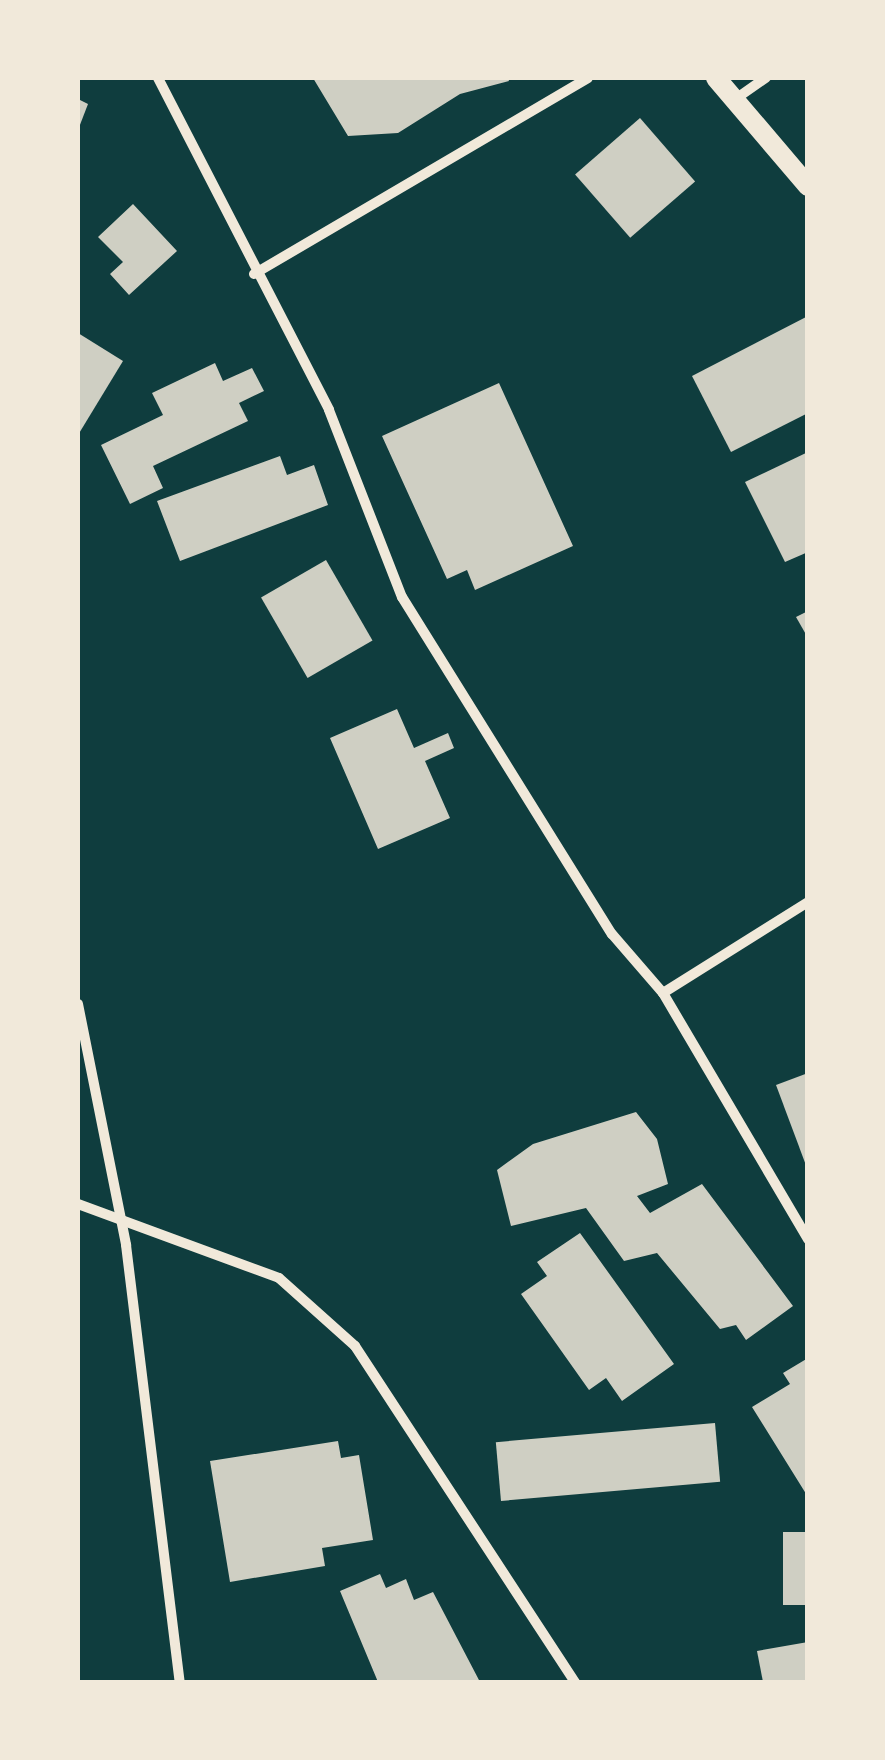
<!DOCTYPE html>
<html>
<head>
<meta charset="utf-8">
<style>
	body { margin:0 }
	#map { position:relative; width:885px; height:1760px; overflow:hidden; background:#0f3d3e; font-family:Cabin,sans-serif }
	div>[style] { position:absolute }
	.building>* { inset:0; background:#cfcfc3; transform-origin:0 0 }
	.minor>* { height:10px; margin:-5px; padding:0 5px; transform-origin:5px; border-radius:5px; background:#f1e9da }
	.secondary>* { height:20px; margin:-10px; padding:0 10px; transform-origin:10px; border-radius:10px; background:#f1e9da }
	span { translate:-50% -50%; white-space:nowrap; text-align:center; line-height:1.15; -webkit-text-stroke:8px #f1e9da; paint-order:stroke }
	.frame { position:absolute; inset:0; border:80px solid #f1e9da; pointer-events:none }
</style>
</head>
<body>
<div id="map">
	<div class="building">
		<i style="clip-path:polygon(313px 78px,508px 78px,509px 81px,460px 94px,398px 133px,348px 136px)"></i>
		<i style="clip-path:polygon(78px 99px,88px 104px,78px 130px)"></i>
		<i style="left:640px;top:118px;width:84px;height:86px;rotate:49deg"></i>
		<i style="clip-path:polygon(133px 204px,177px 251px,129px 295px,110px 274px,123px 262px,98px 237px)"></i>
		<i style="clip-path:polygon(808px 316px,808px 413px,731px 452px,692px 376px)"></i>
		<i style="clip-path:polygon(78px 333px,123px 361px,78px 435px)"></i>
		<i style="clip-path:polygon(215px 363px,223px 381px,252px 368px,264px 391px,239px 403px,248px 421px,153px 466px,163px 488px,130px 504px,101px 445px,163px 415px,152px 393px)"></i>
		<i style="clip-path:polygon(499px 383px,573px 546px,475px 590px,467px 570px,447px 579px,382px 436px)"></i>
		<i style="clip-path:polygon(808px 452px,808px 552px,785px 562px,745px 482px)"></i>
		<i style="clip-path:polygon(280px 456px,287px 475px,314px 465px,328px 505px,180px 561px,157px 501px)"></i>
		<i style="left:326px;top:560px;width:93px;height:75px;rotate:60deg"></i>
		<i style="clip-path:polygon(808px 611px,808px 638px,796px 617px)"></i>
		<i style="clip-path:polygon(397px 709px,414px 748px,448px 733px,454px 748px,425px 761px,450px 818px,378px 849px,330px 738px)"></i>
		<i style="clip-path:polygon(808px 1073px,808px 1168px,807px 1168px,776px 1085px)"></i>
		<i style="clip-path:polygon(636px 1112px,657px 1139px,668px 1184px,637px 1196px,650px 1213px,702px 1184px,793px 1306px,746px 1340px,736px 1325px,720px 1329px,657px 1253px,624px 1261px,586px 1208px,511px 1226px,497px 1170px,533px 1144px)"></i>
		<i style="clip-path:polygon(580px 1233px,674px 1364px,622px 1401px,606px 1378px,589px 1390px,521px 1294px,547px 1276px,537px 1262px)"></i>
		<i style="clip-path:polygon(808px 1358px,808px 1497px,752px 1407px,790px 1384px,783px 1373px)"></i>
		<i style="left:715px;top:1423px;width:59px;height:220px;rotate:85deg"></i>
		<i style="clip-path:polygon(338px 1441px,341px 1458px,359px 1455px,373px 1540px,322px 1548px,325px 1566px,230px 1582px,210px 1461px)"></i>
		<i style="left:808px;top:1532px;width:73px;height:25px;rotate:90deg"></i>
		<i style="clip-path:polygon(380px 1574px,386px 1588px,406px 1579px,414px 1600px,433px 1592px,480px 1682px,378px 1682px,340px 1591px)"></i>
		<i style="clip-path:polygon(808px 1642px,808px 1682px,763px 1682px,757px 1651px)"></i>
	</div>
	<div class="minor">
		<i style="left:158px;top:78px;width:373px;rotate:62.7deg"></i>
		<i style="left:329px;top:410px;width:201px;rotate:68.7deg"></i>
		<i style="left:402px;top:597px;width:397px;rotate:58.1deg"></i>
		<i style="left:612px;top:934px;width:78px;rotate:49.2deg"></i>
		<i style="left:663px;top:993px;width:286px;rotate:59.5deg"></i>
		<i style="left:734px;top:100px;width:39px;rotate:-35deg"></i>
		<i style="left:254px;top:274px;width:387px;rotate:-30.4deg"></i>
		<i style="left:663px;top:993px;width:171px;rotate:-32.1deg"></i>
		<i style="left:78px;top:1004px;width:246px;rotate:78.7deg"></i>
		<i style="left:126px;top:1245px;width:440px;rotate:83deg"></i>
		<i style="left:78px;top:1204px;width:214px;rotate:20.2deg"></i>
		<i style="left:279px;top:1278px;width:102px;rotate:41.8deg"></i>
		<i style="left:355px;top:1346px;width:402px;rotate:56.8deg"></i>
	</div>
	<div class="secondary">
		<i style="left:716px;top:78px;width:142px;rotate:49.6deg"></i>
	</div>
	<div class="frame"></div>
</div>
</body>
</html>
